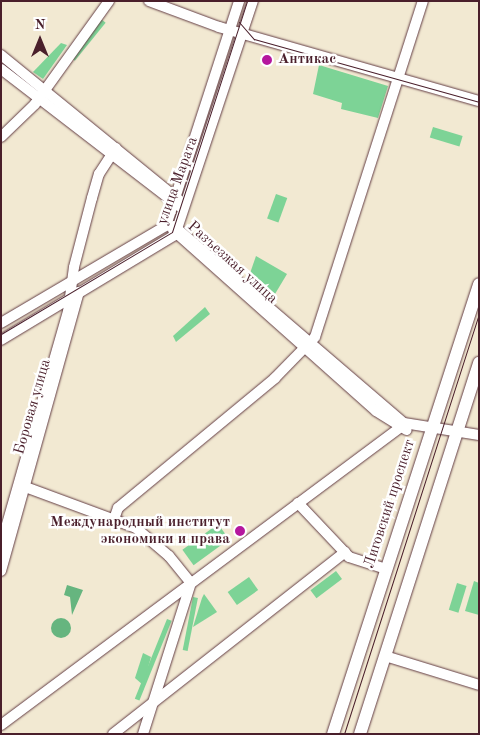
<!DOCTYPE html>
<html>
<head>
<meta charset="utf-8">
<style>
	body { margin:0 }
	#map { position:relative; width:480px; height:735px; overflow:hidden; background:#f2e9d2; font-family:"Old Standard TT",serif }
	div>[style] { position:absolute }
	.green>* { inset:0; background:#7dd396; transform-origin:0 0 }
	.forest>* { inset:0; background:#66b57f }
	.round { border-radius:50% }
	.roads { filter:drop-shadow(0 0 1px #633d44) drop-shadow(0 0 1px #633d44) }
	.minor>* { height:10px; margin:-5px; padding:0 5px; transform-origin:5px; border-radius:5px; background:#fff }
	.major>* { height:12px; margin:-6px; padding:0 6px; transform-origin:6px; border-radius:6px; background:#fff }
	.tram>* { height:1px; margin:-0.5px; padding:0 0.5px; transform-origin:0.5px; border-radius:0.5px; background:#4a1f2b }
	.dots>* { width:14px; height:14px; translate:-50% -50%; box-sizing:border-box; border:2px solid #fff; border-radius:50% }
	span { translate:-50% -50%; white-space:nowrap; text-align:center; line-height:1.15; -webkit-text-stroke:5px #fff; paint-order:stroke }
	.poi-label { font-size:15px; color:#4a1f2b; font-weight:700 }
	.left { translate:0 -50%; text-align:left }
	.right { translate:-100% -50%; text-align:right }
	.street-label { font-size:15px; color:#4a1f2b }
	.frame { position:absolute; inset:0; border:2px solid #4a1f2b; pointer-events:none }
	.north { position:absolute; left:15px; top:15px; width:50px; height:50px; -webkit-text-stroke:4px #fff; paint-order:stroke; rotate:0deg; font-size:14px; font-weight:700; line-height:20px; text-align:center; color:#4a1f2b }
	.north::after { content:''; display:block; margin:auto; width:18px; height:22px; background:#4a1f2b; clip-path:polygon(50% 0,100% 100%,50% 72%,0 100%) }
</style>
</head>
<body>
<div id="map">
	<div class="green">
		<i style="left:101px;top:19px;width:6px;height:49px;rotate:39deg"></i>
		<i style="clip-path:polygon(61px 43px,67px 45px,43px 79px,33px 72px)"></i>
		<i style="clip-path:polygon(319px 65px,388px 86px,378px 118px,341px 109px,342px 103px,313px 94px)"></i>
		<i style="left:433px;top:127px;width:31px;height:11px;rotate:17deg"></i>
		<i style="left:276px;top:194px;width:12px;height:26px;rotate:20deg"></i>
		<i style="clip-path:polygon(256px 256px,287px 274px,272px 299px,248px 279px)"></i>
		<i style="clip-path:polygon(205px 307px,210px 314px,176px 342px,173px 336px)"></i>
		<i style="left:218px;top:524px;width:19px;height:44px;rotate:54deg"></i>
		<i style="left:336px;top:571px;width:10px;height:32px;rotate:53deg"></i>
		<i style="left:249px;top:577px;width:16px;height:26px;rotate:55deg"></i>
		<i style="clip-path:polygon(474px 581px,479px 583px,479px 615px,465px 611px)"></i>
		<i style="left:457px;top:583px;width:10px;height:28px;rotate:17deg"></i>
		<i style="clip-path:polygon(204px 594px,217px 612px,193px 627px,202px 598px)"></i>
		<i style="left:193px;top:597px;width:5px;height:54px;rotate:11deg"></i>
		<i style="left:167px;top:619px;width:5px;height:86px;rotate:22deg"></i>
		<i style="clip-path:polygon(143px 653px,151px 657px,143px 685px,135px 678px)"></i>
	</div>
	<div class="forest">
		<i style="clip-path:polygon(67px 585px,83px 590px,72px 615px,70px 597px,64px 595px)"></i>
		<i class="round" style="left:51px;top:618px;width:20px;height:20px"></i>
	</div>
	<div class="roads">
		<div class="minor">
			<i style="left:149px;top:1px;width:75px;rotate:20.4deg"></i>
			<i style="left:219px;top:27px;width:270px;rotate:15.9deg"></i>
			<i style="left:1px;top:55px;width:231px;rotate:39.2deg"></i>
			<i style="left:1px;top:69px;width:225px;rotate:37.6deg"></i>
			<i style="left:1px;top:137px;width:47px;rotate:-44.1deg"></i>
			<i style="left:35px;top:104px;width:127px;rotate:-54.3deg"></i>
			<i style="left:174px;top:226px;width:303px;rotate:40.6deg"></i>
			<i style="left:404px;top:423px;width:76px;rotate:9.1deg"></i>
			<i style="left:173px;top:230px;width:272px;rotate:41.7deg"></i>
			<i style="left:376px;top:411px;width:36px;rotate:32deg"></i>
			<i style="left:1px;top:323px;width:191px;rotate:-30.5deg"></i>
			<i style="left:166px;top:226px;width:237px;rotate:-72deg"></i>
			<i style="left:1px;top:340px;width:203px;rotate:-31.1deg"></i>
			<i style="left:175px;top:235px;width:247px;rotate:-71.6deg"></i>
			<i style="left:20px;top:485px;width:124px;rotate:20.3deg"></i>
			<i style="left:136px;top:528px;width:43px;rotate:40.3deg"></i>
			<i style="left:169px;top:556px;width:35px;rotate:51deg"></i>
			<i style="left:298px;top:503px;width:74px;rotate:46.6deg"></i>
			<i style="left:349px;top:557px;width:39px;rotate:18deg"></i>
			<i style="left:114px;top:519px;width:12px;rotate:-70deg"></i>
			<i style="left:118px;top:508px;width:204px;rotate:-39.6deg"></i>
			<i style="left:275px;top:378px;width:57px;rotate:-45.7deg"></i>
			<i style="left:315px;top:337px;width:353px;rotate:-72.2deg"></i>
			<i style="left:1px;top:545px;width:242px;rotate:-74deg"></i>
			<i style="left:68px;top:312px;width:45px;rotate:-82.4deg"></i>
			<i style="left:74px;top:267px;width:71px;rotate:-75.4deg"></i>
			<i style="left:92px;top:198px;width:25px;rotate:-74deg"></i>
			<i style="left:99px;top:174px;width:31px;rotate:-57deg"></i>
			<i style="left:1px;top:571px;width:290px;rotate:-74.4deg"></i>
			<i style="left:385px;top:656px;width:98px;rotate:17.1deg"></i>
			<i style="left:1px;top:725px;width:497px;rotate:-36.7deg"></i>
			<i style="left:113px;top:734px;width:295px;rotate:-38.1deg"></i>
			<i style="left:143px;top:734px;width:158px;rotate:-72.4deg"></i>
		</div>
		<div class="major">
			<i style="left:333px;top:734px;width:473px;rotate:-72deg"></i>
			<i style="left:360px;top:734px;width:390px;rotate:-72.2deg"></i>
		</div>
	</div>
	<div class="tram">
		<i style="left:239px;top:22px;width:23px;rotate:49deg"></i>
		<i style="left:254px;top:39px;width:234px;rotate:15.6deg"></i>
		<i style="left:1px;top:334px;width:199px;rotate:-30.8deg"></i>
		<i style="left:172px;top:232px;width:243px;rotate:-72deg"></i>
		<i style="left:344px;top:734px;width:441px;rotate:-72.2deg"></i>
	</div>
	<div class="dots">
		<i style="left:267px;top:60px;background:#b5179e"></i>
		<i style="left:240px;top:531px;background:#b5179e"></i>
	</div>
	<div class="poi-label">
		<span class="left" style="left:278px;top:60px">Антикас</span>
		<span class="right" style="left:230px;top:531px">Международный институт<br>экономики и права</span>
	</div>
	<div class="street-label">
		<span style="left:178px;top:181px;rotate:-70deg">улица Марата</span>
		<span style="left:232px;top:263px;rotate:42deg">Разъезжая улица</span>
		<span style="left:33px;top:407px;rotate:-74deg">Боровая улица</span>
		<span style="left:390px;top:504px;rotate:-72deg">Лиговский проспект</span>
	</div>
	<div class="frame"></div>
	<div class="north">N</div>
</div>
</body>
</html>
